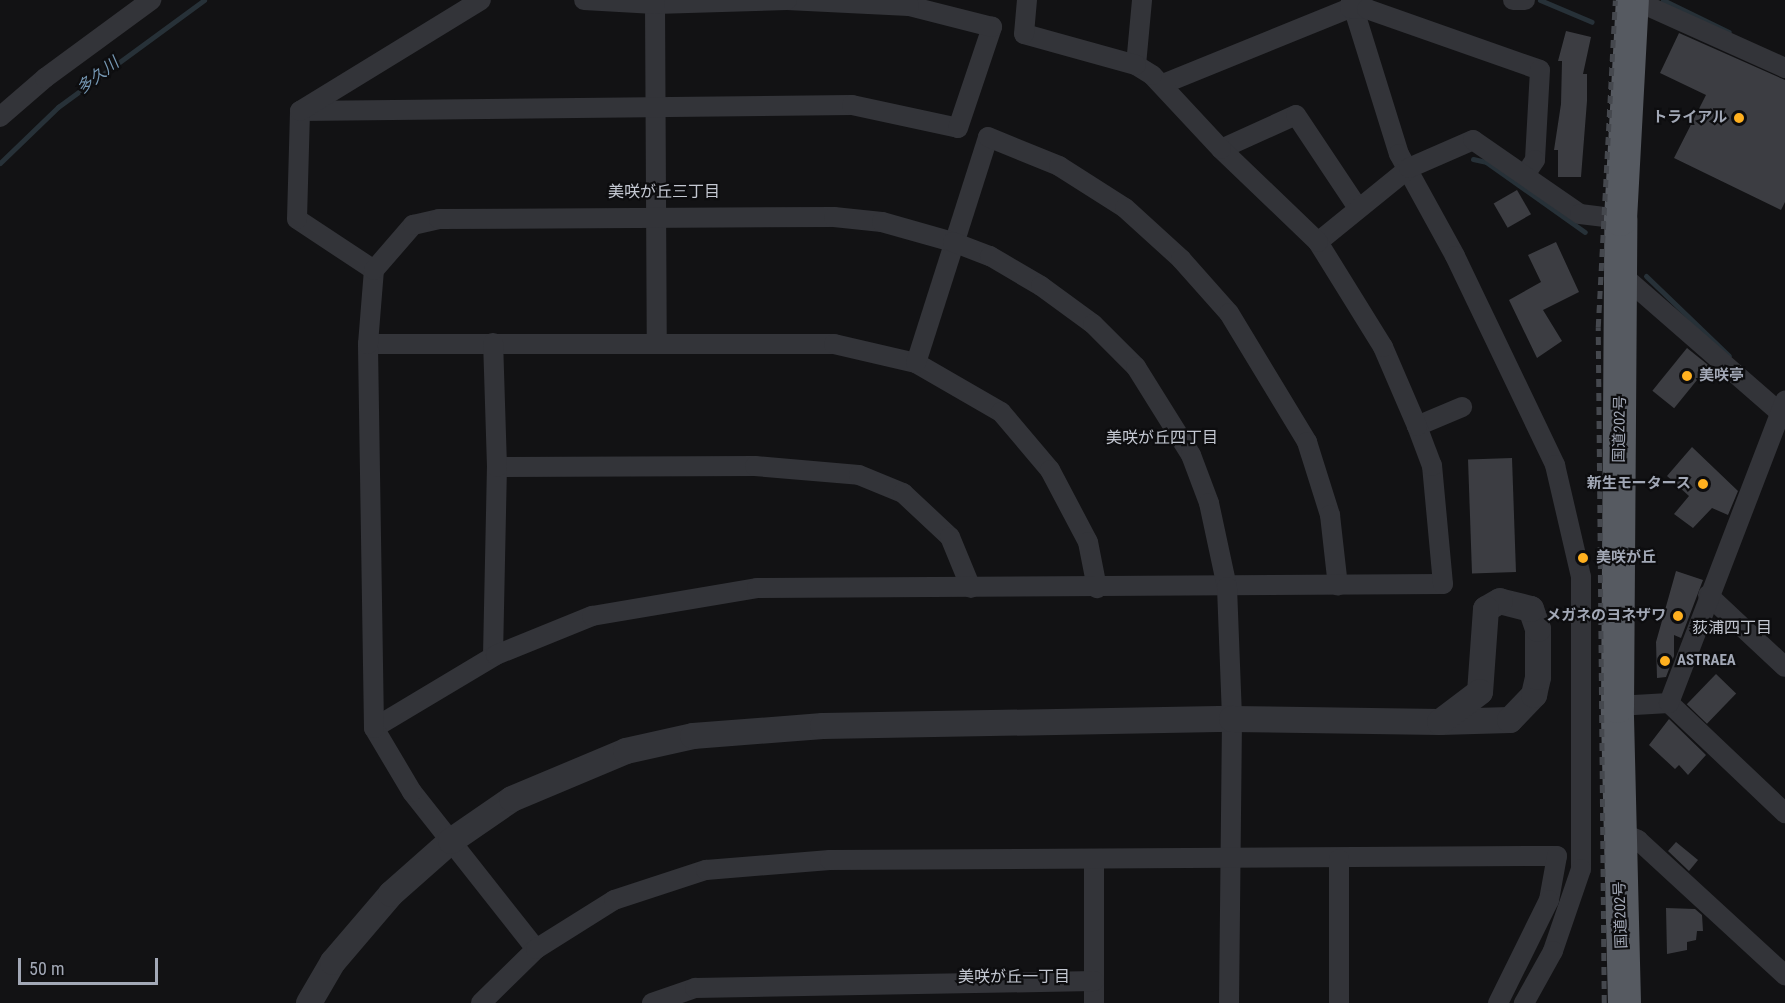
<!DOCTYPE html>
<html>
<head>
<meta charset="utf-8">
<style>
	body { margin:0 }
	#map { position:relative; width:1785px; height:1003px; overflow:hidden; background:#121214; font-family:"Roboto Condensed","Noto Sans JP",sans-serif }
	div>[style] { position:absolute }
	.stream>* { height:5px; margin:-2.5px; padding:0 2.5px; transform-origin:2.5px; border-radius:2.5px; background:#273138 }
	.building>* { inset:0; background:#3c3d42; transform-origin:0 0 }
	.minor>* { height:20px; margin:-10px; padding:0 10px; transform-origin:10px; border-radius:10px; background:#333439 }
	.tertiary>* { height:26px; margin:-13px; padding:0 13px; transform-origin:13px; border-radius:13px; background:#333439 }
	.trunk>* { height:33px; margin:-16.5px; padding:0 16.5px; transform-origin:16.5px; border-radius:16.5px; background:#565a61 }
	.rail>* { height:4.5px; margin-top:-2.25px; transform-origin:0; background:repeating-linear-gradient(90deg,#45484e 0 8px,transparent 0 14px) }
	.dots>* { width:16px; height:16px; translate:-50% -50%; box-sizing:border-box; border:3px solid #0d0d0f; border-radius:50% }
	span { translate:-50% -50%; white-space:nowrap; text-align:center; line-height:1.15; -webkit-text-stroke:4.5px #0d0d0f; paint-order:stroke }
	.poi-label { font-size:15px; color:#a2a8b6; font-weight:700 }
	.right { translate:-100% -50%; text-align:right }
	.left { translate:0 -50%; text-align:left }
	.street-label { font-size:15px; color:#a2a8b6 }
	.water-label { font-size:16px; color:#7698b4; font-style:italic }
	.neighbourhood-label { font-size:16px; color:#c3c7d1 }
	.scale { position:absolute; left:18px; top:958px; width:140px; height:27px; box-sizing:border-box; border:3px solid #a2a8b6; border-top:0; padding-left:8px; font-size:18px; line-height:21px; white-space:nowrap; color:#a2a8b6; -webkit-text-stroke:4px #0d0d0f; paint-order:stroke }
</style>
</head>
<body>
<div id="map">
	<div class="stream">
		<i style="left:1540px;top:0;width:56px;rotate:22.9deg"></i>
		<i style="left:1663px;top:0;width:73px;rotate:25.9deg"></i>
		<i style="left:1473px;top:159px;width:13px;rotate:13deg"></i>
		<i style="left:1486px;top:162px;width:121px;rotate:35.3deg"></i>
		<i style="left:0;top:163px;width:81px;rotate:-44deg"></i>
		<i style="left:58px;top:107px;width:181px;rotate:-36.2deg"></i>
		<i style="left:1646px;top:276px;width:115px;rotate:43.9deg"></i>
	</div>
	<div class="building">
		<i style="clip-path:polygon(1566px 31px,1591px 37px,1583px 74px,1587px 74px,1587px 101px,1581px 177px,1558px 177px,1558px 150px,1554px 150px,1561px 104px,1562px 61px,1558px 61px)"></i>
		<i style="clip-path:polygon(1679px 33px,1785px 80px,1785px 202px,1781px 210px,1674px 158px,1706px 95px,1660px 73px)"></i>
		<i style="left:1517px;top:190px;width:28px;height:27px;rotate:60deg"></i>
		<i style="clip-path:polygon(1556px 242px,1579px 292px,1543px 310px,1562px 341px,1537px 358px,1509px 300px,1541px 282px,1528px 255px)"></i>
		<i style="left:1687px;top:348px;width:28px;height:55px;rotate:39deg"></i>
		<i style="clip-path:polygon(1692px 447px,1738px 491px,1728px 515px,1712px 508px,1693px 528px,1674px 514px,1689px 496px,1667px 476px)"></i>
		<i style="left:1512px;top:458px;width:114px;height:44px;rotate:88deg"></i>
		<i style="clip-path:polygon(1676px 571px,1703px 580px,1681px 638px,1674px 635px,1674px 656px,1666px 677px,1657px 678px,1656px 642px)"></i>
		<i style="left:1716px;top:674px;width:28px;height:42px;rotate:44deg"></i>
		<i style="clip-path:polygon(1669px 719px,1706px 755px,1688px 775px,1679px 765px,1675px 769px,1649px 745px)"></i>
		<i style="clip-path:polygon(1676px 842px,1698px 860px,1689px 871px,1668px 851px)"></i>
		<i style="clip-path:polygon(1666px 908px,1695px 909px,1702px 915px,1703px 931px,1697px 931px,1696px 940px,1687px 942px,1687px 950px,1667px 954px)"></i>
	</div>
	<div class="minor">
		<i style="left:1351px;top:0;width:161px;rotate:72.7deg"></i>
		<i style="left:1399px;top:154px;width:116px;rotate:61.2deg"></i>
		<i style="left:1455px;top:256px;width:232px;rotate:64.4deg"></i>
		<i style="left:1555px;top:465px;width:115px;rotate:76.9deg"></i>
		<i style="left:1581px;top:577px;width:292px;rotate:90deg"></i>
		<i style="left:1581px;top:869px;width:87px;rotate:108.9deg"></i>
		<i style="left:1553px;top:951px;width:60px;rotate:119.1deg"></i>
		<i style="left:1513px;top:0;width:12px"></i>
		<i style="left:1634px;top:0;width:166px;rotate:24.2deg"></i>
		<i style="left:655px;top:4px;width:337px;rotate:89.7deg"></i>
		<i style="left:1136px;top:65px;width:65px;rotate:-84.7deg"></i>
		<i style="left:1163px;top:84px;width:202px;rotate:-22.1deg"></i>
		<i style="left:1350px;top:8px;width:17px;rotate:3deg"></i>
		<i style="left:1367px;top:9px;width:183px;rotate:19.4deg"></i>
		<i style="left:1540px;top:70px;width:90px;rotate:93.2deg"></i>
		<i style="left:1535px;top:160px;width:18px;rotate:124deg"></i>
		<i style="left:300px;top:111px;width:552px;rotate:-0.62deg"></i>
		<i style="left:852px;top:105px;width:108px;rotate:12.2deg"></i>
		<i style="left:958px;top:128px;width:107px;rotate:-71.4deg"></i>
		<i style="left:992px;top:27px;width:86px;rotate:-165.8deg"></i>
		<i style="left:909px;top:6px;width:122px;rotate:-177.2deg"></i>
		<i style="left:787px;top:0;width:132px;rotate:178.3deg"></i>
		<i style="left:655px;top:4px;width:71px;rotate:-176.8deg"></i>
		<i style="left:0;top:117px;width:60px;rotate:-40.9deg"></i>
		<i style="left:45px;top:78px;width:132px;rotate:-36.3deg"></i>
		<i style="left:1221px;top:149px;width:82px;rotate:-24.4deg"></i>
		<i style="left:1296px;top:115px;width:112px;rotate:56.3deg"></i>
		<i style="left:1318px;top:242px;width:117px;rotate:-39.1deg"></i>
		<i style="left:1409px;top:168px;width:70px;rotate:-23.6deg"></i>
		<i style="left:1473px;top:140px;width:130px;rotate:34.7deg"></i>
		<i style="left:1580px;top:214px;width:40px;rotate:7.1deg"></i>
		<i style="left:374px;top:270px;width:92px;rotate:-146.5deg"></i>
		<i style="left:297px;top:219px;width:108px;rotate:-88.4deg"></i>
		<i style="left:300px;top:111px;width:212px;rotate:-31.5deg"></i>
		<i style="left:1621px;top:274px;width:218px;rotate:41.1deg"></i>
		<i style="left:368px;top:344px;width:466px"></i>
		<i style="left:834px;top:344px;width:84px;rotate:13deg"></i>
		<i style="left:916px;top:363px;width:98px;rotate:30deg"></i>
		<i style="left:1001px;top:412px;width:76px;rotate:49.8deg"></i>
		<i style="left:1050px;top:470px;width:81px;rotate:62.2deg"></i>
		<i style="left:1088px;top:542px;width:47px;rotate:78.9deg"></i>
		<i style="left:916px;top:363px;width:237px;rotate:-72.3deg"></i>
		<i style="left:988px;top:137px;width:77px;rotate:22.2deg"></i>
		<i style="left:1059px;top:166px;width:78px;rotate:32.5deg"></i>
		<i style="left:1125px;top:208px;width:76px;rotate:42.3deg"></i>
		<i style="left:1181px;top:259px;width:72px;rotate:48.4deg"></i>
		<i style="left:1229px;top:313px;width:151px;rotate:58.8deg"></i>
		<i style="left:1307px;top:442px;width:77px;rotate:72.5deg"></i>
		<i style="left:1330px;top:515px;width:71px;rotate:83.6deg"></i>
		<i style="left:1417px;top:426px;width:49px;rotate:-22.9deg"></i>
		<i style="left:497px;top:467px;width:258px;rotate:-0.2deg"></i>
		<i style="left:755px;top:466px;width:104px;rotate:4.9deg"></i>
		<i style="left:859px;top:475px;width:48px;rotate:22.2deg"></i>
		<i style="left:903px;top:493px;width:64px;rotate:43.1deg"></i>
		<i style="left:950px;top:537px;width:55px;rotate:67.6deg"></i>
		<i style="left:1708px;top:595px;width:105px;rotate:43.1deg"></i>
		<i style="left:493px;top:656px;width:189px;rotate:-88.8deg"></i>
		<i style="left:497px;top:467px;width:124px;rotate:-91.8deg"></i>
		<i style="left:1669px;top:703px;width:160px;rotate:43.5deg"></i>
		<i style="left:1617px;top:706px;width:52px;rotate:-3.3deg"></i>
		<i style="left:1669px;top:703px;width:324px;rotate:-69deg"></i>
		<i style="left:374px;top:728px;width:142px;rotate:-30.9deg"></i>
		<i style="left:496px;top:655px;width:104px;rotate:-22.1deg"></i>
		<i style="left:592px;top:616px;width:167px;rotate:-9.6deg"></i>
		<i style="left:757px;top:588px;width:686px;rotate:-0.33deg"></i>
		<i style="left:1443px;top:584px;width:119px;rotate:-95.3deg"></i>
		<i style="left:1432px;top:466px;width:43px;rotate:-110.6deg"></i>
		<i style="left:1417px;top:426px;width:86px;rotate:-113.3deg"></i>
		<i style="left:1383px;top:347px;width:123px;rotate:-121.8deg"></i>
		<i style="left:1318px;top:242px;width:134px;rotate:-136.2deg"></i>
		<i style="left:1221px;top:149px;width:101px;rotate:-133deg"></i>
		<i style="left:1152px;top:75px;width:19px;rotate:-148deg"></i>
		<i style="left:1136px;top:65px;width:116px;rotate:-164.5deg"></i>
		<i style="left:1024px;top:34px;width:34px;rotate:-85deg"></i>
		<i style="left:1617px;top:831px;width:23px;rotate:23deg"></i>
		<i style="left:1638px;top:840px;width:200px;rotate:42.6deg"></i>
		<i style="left:1094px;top:860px;width:143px;rotate:90deg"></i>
		<i style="left:536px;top:949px;width:200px;rotate:-128.3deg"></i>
		<i style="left:412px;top:792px;width:74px;rotate:-120.7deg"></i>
		<i style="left:374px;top:728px;width:384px;rotate:-90.9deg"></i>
		<i style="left:368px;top:344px;width:74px;rotate:-85.4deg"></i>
		<i style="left:374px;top:270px;width:60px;rotate:-49.1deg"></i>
		<i style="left:413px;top:225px;width:27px;rotate:-13deg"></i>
		<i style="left:439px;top:219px;width:395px;rotate:-0.3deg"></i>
		<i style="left:834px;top:217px;width:48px;rotate:5.9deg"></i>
		<i style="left:882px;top:222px;width:74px;rotate:15.7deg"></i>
		<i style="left:953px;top:242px;width:40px;rotate:21deg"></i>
		<i style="left:990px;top:256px;width:59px;rotate:30.5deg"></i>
		<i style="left:1041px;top:286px;width:64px;rotate:36.2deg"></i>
		<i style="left:1093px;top:324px;width:61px;rotate:45deg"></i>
		<i style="left:1136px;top:367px;width:104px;rotate:58deg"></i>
		<i style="left:1191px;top:455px;width:51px;rotate:69.4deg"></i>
		<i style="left:1209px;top:503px;width:86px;rotate:77.9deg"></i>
		<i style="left:1227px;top:587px;width:132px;rotate:87.8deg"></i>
		<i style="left:1232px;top:719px;width:284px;rotate:90.6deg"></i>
		<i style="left:481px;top:1003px;width:77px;rotate:-44.5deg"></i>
		<i style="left:536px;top:949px;width:92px;rotate:-32.1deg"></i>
		<i style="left:614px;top:900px;width:97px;rotate:-18.1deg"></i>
		<i style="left:706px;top:870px;width:124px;rotate:-4.6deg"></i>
		<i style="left:830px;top:860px;width:727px;rotate:-0.32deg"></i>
		<i style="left:1557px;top:856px;width:45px;rotate:100.3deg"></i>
		<i style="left:1549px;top:900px;width:115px;rotate:116.3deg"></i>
		<i style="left:652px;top:1003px;width:46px;rotate:-19.2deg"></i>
		<i style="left:695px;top:988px;width:399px;rotate:-1deg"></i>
		<i style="left:1339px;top:1003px;width:144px;rotate:-90deg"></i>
	</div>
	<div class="tertiary">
		<i style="left:309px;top:1003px;width:48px;rotate:-59.7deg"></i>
		<i style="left:333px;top:962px;width:89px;rotate:-49.5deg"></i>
		<i style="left:391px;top:894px;width:80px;rotate:-41.5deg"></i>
		<i style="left:451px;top:841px;width:74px;rotate:-34.5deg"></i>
		<i style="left:512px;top:799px;width:124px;rotate:-22.8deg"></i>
		<i style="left:626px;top:751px;width:69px;rotate:-12.6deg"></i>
		<i style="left:693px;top:736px;width:130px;rotate:-4.4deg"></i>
		<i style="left:823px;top:726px;width:409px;rotate:-1deg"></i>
		<i style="left:1232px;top:719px;width:208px;rotate:0.8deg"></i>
		<i style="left:1440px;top:722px;width:70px;rotate:-1.6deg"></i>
		<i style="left:1510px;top:720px;width:35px;rotate:-46deg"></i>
		<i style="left:1534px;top:695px;width:18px;rotate:-77deg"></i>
		<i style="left:1538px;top:677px;width:48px;rotate:-90deg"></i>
		<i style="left:1538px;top:629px;width:21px;rotate:-109deg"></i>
		<i style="left:1531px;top:609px;width:32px;rotate:-166deg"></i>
		<i style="left:1500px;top:601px;width:16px;rotate:150deg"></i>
		<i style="left:1486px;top:609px;width:83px;rotate:94.1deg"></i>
		<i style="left:1480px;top:692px;width:50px;rotate:143.1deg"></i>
	</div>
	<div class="trunk">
		<i style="left:1624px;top:1003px;width:297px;rotate:-91.4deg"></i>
		<i style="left:1617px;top:706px;width:487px;rotate:-89.6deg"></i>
		<i style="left:1620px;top:219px;width:219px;rotate:-86.9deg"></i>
	</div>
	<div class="rail">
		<i style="left:1604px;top:1003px;width:676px;rotate:-90.51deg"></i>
		<i style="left:1598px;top:327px;width:327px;rotate:-87deg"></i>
	</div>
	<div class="dots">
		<i style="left:1739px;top:118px;background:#ffb01f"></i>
		<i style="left:1687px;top:376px;background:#ffb01f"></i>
		<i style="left:1703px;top:484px;background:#ffb01f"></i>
		<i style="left:1583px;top:558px;background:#ffb01f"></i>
		<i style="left:1678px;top:616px;background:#ffb01f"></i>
		<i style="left:1665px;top:661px;background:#ffb01f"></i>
	</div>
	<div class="poi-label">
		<span class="right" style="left:1727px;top:118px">トライアル</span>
		<span class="left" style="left:1699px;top:376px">美咲亭</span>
		<span class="right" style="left:1691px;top:484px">新生モータース</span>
		<span class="left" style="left:1596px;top:558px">美咲が丘</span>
		<span class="right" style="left:1666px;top:616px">メガネのヨネザワ</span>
		<span class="left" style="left:1677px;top:661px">ASTRAEA</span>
	</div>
	<div class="street-label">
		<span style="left:1620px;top:429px;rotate:-89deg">国道202号</span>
		<span style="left:1621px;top:915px;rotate:-92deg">国道202号</span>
	</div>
	<div class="water-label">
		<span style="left:98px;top:76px;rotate:-38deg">多久川</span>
	</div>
	<div class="neighbourhood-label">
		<span style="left:664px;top:192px">美咲が丘三丁目</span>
		<span style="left:1162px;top:438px">美咲が丘四丁目</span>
		<span style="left:1732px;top:628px">荻浦四丁目</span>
		<span style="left:1014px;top:977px">美咲が丘一丁目</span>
	</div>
	<div class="scale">50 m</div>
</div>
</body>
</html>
